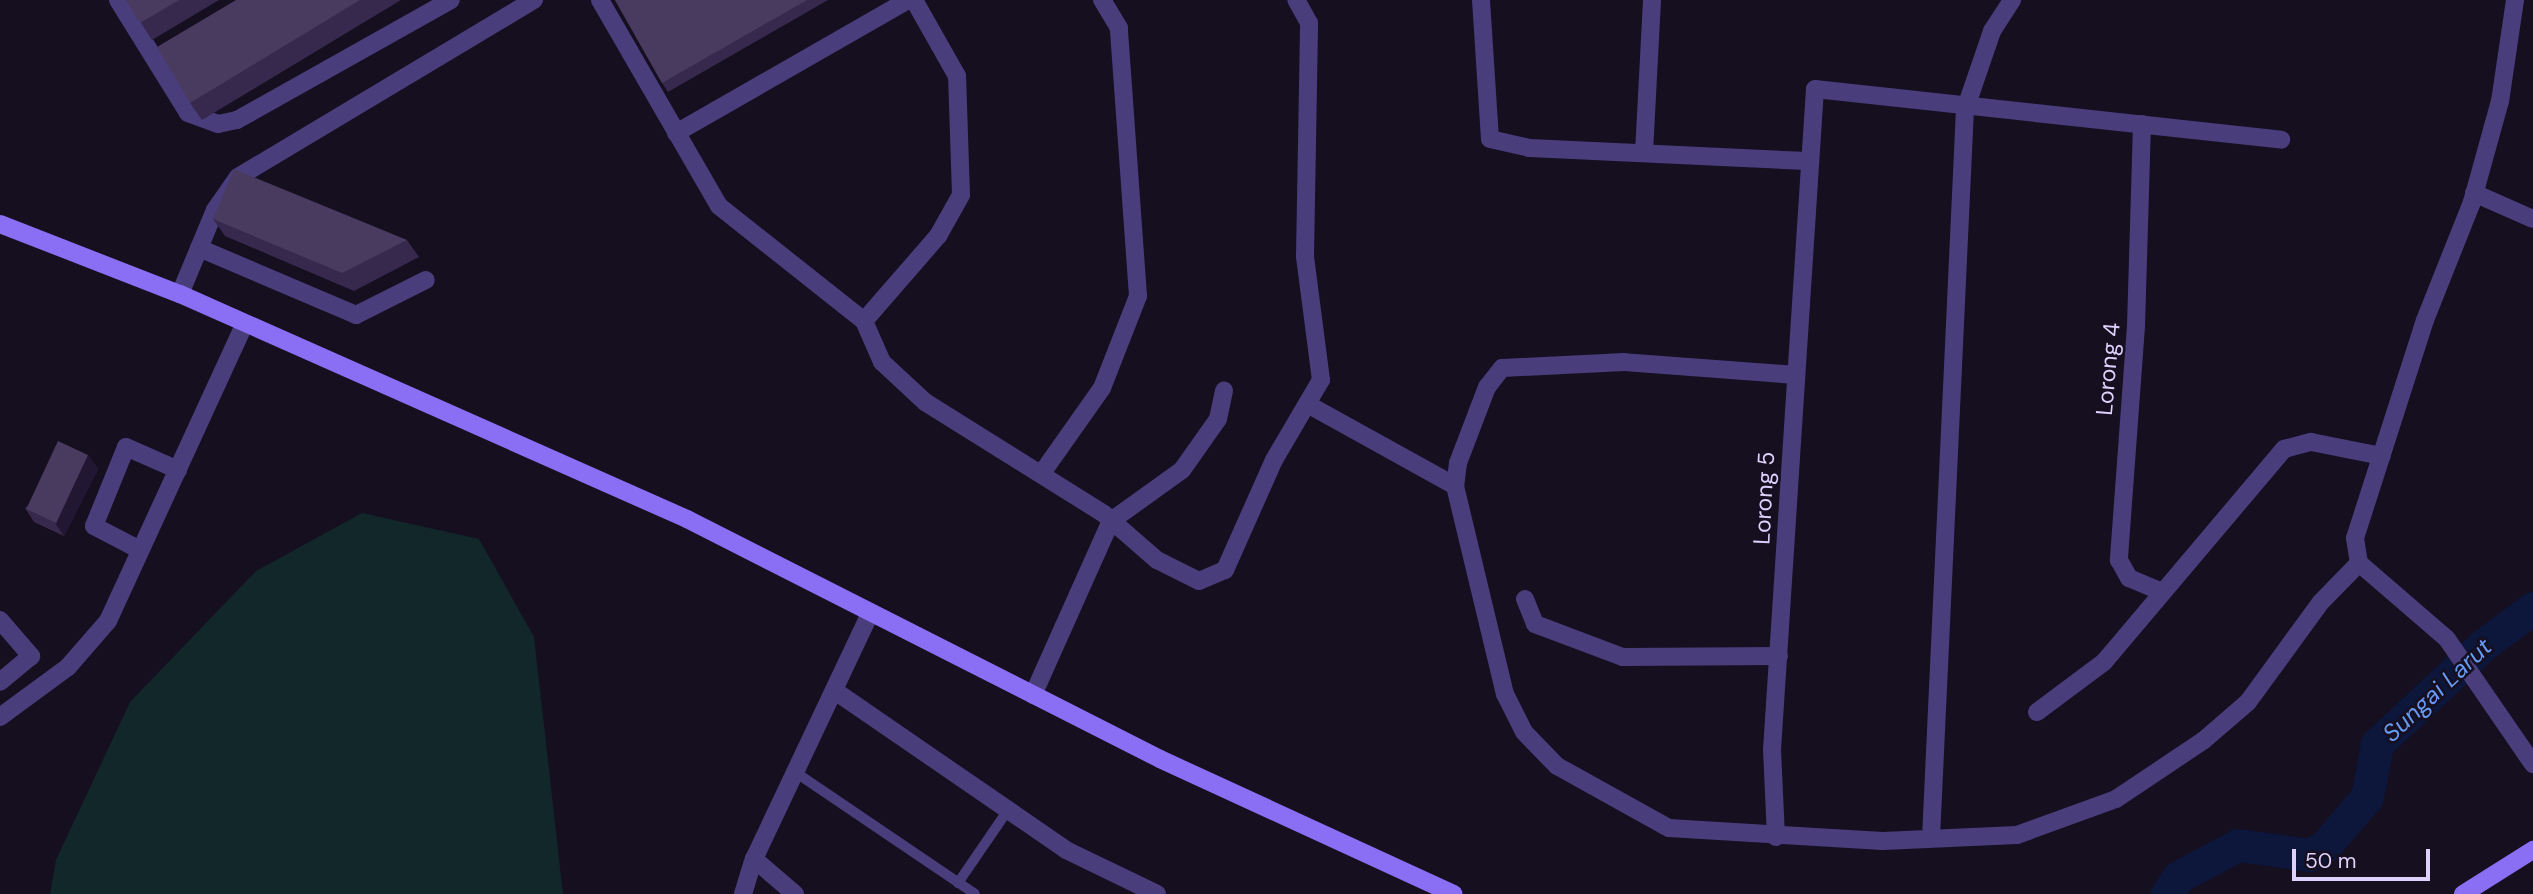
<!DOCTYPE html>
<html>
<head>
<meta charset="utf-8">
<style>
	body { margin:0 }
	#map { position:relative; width:2533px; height:894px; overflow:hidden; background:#150f20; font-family:"DM Sans",sans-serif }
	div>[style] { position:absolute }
	.green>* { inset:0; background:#12272a }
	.river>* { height:33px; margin:-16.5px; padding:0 16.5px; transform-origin:16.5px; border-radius:16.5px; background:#0d163b }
	.lane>* { height:10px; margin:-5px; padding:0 5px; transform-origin:5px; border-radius:5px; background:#4a3d7c }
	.street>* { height:18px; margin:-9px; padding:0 9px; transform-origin:9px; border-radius:9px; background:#4a3d7c }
	.secondary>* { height:18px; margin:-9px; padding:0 9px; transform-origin:9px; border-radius:9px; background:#8a6ff5 }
	.wall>* { inset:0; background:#37294d }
	.shaded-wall>* { inset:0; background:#221733 }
	.building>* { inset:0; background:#493b60; transform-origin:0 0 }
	span { translate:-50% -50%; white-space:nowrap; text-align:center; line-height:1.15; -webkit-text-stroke:5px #150f20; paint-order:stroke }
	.street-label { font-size:23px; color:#ded1fc }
	.water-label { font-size:24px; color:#679af4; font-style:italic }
	.scale { position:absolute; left:2292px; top:849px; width:138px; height:32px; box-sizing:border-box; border:4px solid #ded1fc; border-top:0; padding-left:9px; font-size:21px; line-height:24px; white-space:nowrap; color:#ded1fc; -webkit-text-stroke:5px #150f20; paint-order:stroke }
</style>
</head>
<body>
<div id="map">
	<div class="green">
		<i style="clip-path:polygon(362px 513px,479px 539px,534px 637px,563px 894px,50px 894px,56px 860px,130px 702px,256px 571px)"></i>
	</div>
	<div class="river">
		<i style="left:2167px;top:894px;width:20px;rotate:-57deg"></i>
		<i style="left:2178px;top:877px;width:68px;rotate:-28.1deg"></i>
		<i style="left:2238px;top:845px;width:72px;rotate:8deg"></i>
		<i style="left:2309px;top:855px;width:17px;rotate:-28deg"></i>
		<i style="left:2324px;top:847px;width:66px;rotate:-49.3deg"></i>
		<i style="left:2367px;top:797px;width:54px;rotate:-79.3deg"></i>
		<i style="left:2377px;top:744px;width:145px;rotate:-43deg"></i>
		<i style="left:2483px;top:645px;width:62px;rotate:-36.5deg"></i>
	</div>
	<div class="lane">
		<i style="left:795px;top:772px;width:217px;rotate:34.1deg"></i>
		<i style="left:958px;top:883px;width:88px;rotate:-55.6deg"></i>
	</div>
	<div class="street">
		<i style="left:118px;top:0;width:133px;rotate:58.2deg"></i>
		<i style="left:188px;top:113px;width:32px;rotate:20deg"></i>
		<i style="left:218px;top:124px;width:19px;rotate:-12deg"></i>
		<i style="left:237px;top:120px;width:245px;rotate:-29.3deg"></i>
		<i style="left:600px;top:0;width:238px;rotate:60deg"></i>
		<i style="left:719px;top:206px;width:185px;rotate:38.4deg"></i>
		<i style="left:864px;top:321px;width:45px;rotate:66.3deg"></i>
		<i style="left:882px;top:362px;width:59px;rotate:42.9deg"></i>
		<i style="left:925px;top:402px;width:211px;rotate:32deg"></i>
		<i style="left:1104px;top:514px;width:70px;rotate:41deg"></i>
		<i style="left:1157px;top:560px;width:47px;rotate:26.6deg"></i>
		<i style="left:1199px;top:581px;width:28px;rotate:-23deg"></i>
		<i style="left:1225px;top:570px;width:120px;rotate:-66deg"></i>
		<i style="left:1274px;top:460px;width:93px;rotate:-59.6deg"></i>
		<i style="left:1321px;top:380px;width:124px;rotate:-97.4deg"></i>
		<i style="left:1305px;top:257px;width:234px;rotate:-89deg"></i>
		<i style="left:1309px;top:23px;width:26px;rotate:-119deg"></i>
		<i style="left:1481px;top:0;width:139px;rotate:86.3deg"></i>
		<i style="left:1490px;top:139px;width:41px;rotate:12.7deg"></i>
		<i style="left:1530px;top:148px;width:277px;rotate:2.7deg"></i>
		<i style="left:2515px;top:0;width:102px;rotate:98.4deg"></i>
		<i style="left:2500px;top:101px;width:105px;rotate:105.5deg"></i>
		<i style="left:2472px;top:202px;width:127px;rotate:111.7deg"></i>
		<i style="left:2425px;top:320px;width:229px;rotate:107.8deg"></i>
		<i style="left:2355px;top:538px;width:25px;rotate:81deg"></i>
		<i style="left:2359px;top:563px;width:116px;rotate:40.8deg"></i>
		<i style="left:2447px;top:639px;width:152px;rotate:55.5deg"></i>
		<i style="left:2142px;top:124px;width:202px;rotate:91.7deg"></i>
		<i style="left:2136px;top:326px;width:235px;rotate:94.2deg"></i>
		<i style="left:2119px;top:560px;width:21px;rotate:61deg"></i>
		<i style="left:2129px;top:578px;width:36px;rotate:23deg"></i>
		<i style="left:676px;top:133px;width:267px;rotate:-29.8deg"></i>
		<i style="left:1644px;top:153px;width:153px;rotate:-87deg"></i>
		<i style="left:2474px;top:193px;width:64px;rotate:23.8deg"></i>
		<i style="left:199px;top:248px;width:171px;rotate:23.1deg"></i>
		<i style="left:356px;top:315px;width:78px;rotate:-26.6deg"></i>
		<i style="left:180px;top:294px;width:91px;rotate:-67.4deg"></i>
		<i style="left:215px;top:210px;width:40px;rotate:-55.1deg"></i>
		<i style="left:238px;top:177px;width:345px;rotate:-30.9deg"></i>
		<i style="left:864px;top:321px;width:113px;rotate:-49deg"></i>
		<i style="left:938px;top:236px;width:47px;rotate:-60.7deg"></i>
		<i style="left:961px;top:195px;width:119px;rotate:-91.9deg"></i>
		<i style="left:957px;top:76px;width:87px;rotate:-119.5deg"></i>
		<i style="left:1796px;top:375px;width:172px;rotate:-175.7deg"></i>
		<i style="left:1624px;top:362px;width:122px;rotate:177.2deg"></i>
		<i style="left:1502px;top:368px;width:24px;rotate:128deg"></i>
		<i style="left:1487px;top:387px;width:81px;rotate:110.9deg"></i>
		<i style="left:1458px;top:463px;width:23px;rotate:97deg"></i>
		<i style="left:1455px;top:486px;width:214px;rotate:76.5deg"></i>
		<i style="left:1505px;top:694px;width:42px;rotate:63.4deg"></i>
		<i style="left:1524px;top:732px;width:47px;rotate:45.9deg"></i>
		<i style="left:1557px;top:766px;width:128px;rotate:29deg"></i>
		<i style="left:1669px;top:828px;width:214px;rotate:3.5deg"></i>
		<i style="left:1883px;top:841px;width:134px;rotate:-2.6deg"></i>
		<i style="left:2017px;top:835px;width:105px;rotate:-20deg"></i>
		<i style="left:2116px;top:799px;width:106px;rotate:-33.8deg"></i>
		<i style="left:2204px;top:740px;width:58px;rotate:-40.8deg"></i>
		<i style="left:2248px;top:702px;width:124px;rotate:-53.9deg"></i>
		<i style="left:2321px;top:602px;width:54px;rotate:-45.7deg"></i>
		<i style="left:1309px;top:405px;width:167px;rotate:29deg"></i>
		<i style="left:1042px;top:473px;width:104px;rotate:-54.8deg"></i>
		<i style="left:1102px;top:388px;width:99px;rotate:-68.6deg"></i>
		<i style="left:1138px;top:296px;width:269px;rotate:-94.1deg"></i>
		<i style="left:1119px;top:28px;width:33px;rotate:-121deg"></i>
		<i style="left:140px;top:550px;width:52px;rotate:-152.4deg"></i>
		<i style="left:94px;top:526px;width:85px;rotate:-67.9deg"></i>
		<i style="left:126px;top:447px;width:57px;rotate:23.9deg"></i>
		<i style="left:1525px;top:599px;width:27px;rotate:68deg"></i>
		<i style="left:1535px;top:624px;width:94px;rotate:20.6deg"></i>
		<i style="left:1623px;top:657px;width:156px;rotate:-0.4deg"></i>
		<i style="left:0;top:620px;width:48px;rotate:49.3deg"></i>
		<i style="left:31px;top:656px;width:40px;rotate:140deg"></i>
		<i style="left:835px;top:691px;width:280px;rotate:34.5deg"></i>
		<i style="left:1066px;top:850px;width:101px;rotate:25.8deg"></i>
		<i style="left:1033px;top:695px;width:191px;rotate:-65.9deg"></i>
		<i style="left:1111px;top:521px;width:87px;rotate:-35.7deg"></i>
		<i style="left:1182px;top:470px;width:62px;rotate:-54.8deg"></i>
		<i style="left:1218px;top:419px;width:29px;rotate:-78deg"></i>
		<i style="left:2037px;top:712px;width:84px;rotate:-36.7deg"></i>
		<i style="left:2104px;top:662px;width:279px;rotate:-49.8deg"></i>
		<i style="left:2284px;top:449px;width:28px;rotate:-15deg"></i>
		<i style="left:2311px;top:442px;width:72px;rotate:11.2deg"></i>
		<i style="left:0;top:717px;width:84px;rotate:-36.3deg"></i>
		<i style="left:68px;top:667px;width:61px;rotate:-49deg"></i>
		<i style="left:108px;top:621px;width:326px;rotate:-65.3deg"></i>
		<i style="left:1776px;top:837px;width:87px;rotate:-92.6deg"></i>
		<i style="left:1772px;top:750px;width:662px;rotate:-86.28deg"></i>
		<i style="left:1815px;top:89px;width:469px;rotate:6.2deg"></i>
		<i style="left:1931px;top:838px;width:729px;rotate:-87.33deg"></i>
		<i style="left:1965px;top:110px;width:83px;rotate:-71.1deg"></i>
		<i style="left:1992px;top:31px;width:37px;rotate:-57deg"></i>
		<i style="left:743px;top:894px;width:37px;rotate:-73deg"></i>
		<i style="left:795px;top:894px;width:54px;rotate:-139.5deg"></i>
		<i style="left:754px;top:859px;width:271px;rotate:-64.7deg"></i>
	</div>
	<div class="secondary">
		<i style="left:0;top:224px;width:193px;rotate:21.3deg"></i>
		<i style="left:180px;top:294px;width:555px;rotate:23.93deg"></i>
		<i style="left:687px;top:519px;width:530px;rotate:26.9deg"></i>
		<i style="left:1160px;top:759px;width:323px;rotate:24.7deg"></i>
		<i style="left:2463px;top:894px;width:83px;rotate:-32.2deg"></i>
	</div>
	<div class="wall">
		<i style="clip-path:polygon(126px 0,219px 0,152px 40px)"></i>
		<i style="clip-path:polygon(236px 0,401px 0,202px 120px,190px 103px)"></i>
		<i style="clip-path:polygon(615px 0,828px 0,668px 92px,662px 83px)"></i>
		<i style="clip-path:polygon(213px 219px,407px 240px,419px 257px,354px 291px,225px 236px)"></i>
		<i style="clip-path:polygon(88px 455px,98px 469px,64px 536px,34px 522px,25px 508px)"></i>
	</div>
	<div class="shaded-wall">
		<i style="clip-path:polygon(88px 455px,98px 469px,64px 536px,55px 523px)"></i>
	</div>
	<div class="building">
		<i style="clip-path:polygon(126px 0,179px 0,140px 23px)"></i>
		<i style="clip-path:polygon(236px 0,360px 0,190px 103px,157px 47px)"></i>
		<i style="clip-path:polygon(615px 0,807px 0,662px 83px)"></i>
		<i style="clip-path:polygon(234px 169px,407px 240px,342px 273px,213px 219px)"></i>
		<i style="left:58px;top:441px;width:33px;height:75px;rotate:25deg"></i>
	</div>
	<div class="street-label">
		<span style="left:2108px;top:369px;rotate:-85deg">Lorong 4</span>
		<span style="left:1764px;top:498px;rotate:-87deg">Lorong 5</span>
	</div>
	<div class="water-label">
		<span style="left:2437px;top:690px;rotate:-43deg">Sungai Larut</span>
	</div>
	<div class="scale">50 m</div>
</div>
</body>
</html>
